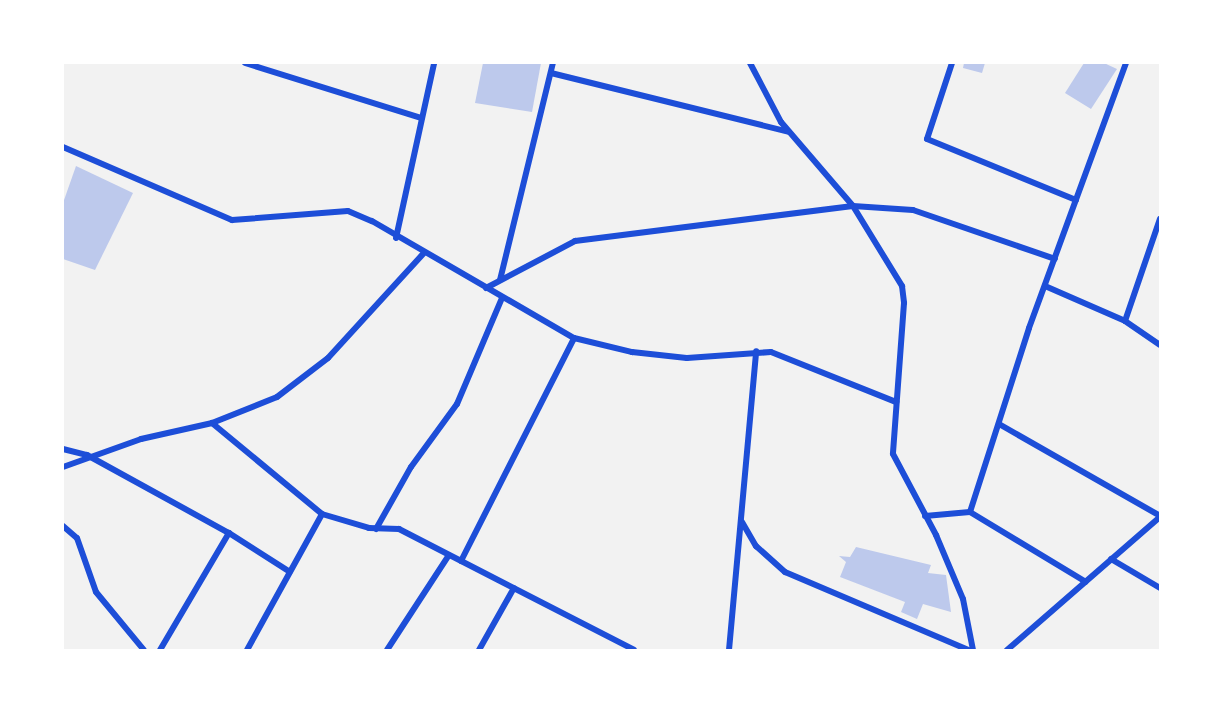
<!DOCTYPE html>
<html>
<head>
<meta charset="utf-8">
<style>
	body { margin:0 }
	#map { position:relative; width:1223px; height:713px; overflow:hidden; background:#f2f2f2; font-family:Lato,sans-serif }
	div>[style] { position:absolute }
	.building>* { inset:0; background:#bdc9ec }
	.minor>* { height:6px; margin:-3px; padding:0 3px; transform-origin:3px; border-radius:3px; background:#1d4ed8 }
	span { translate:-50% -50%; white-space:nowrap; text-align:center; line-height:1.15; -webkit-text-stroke:4.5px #fff; paint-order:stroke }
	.frame { position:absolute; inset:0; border:64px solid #fff; pointer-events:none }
</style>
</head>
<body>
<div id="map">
	<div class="building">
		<i style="clip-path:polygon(483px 63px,541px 63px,532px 112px,475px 103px)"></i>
		<i style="clip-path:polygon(964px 63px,985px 63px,982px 73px,963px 68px)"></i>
		<i style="clip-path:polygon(1084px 63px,1104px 63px,1117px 69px,1091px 109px,1065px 93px)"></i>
		<i style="clip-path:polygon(76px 166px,133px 193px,95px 270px,63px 259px,63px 203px)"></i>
		<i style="clip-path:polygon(856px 547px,931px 565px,928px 573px,946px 575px,951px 612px,923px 604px,917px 619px,901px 612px,905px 602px,840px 577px,846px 562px,839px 556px,850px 557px)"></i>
	</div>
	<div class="minor">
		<i style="left:245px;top:63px;width:185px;rotate:17.3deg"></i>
		<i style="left:750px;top:63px;width:67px;rotate:62.3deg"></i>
		<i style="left:781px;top:122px;width:111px;rotate:49.4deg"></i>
		<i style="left:853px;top:206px;width:94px;rotate:58.5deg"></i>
		<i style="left:902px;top:286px;width:17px;rotate:83deg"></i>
		<i style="left:904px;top:303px;width:151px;rotate:94.2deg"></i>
		<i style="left:893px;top:454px;width:92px;rotate:62deg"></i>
		<i style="left:936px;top:535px;width:69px;rotate:67.1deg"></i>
		<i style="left:963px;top:599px;width:52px;rotate:78.9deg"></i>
		<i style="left:952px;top:63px;width:80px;rotate:108.2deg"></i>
		<i style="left:927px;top:139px;width:161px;rotate:22.3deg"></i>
		<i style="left:551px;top:73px;width:245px;rotate:13.9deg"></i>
		<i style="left:63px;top:147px;width:184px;rotate:23.4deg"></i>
		<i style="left:232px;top:220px;width:116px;rotate:-4.4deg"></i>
		<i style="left:348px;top:211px;width:26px;rotate:23deg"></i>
		<i style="left:372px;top:221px;width:233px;rotate:30.1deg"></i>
		<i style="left:574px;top:338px;width:60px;rotate:13.6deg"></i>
		<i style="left:632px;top:352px;width:55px;rotate:6.2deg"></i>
		<i style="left:687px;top:358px;width:84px;rotate:-4.1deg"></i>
		<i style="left:771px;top:352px;width:135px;rotate:21.8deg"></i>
		<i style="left:396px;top:238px;width:179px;rotate:-77.7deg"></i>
		<i style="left:500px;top:280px;width:223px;rotate:-76.3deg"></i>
		<i style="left:1045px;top:286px;width:87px;rotate:23.6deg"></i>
		<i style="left:1125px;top:321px;width:42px;rotate:34.4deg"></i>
		<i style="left:486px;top:288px;width:101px;rotate:-27.8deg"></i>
		<i style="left:575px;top:241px;width:280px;rotate:-7.2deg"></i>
		<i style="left:853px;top:206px;width:60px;rotate:3.8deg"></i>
		<i style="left:913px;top:210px;width:150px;rotate:19deg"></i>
		<i style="left:1125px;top:321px;width:108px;rotate:-71.1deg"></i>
		<i style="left:212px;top:423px;width:143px;rotate:39.6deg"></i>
		<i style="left:322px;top:514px;width:49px;rotate:16.6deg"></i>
		<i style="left:369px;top:528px;width:30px;rotate:2deg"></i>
		<i style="left:399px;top:529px;width:264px;rotate:27.2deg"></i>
		<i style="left:999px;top:424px;width:185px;rotate:29.7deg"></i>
		<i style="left:63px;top:449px;width:25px;rotate:14deg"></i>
		<i style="left:87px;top:455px;width:162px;rotate:28.8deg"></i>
		<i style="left:229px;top:533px;width:72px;rotate:32.6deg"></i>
		<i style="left:63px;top:467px;width:83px;rotate:-19.7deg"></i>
		<i style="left:141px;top:439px;width:73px;rotate:-12.7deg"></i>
		<i style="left:212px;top:423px;width:70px;rotate:-21.8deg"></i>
		<i style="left:277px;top:397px;width:64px;rotate:-37.4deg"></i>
		<i style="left:328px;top:358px;width:142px;rotate:-47.6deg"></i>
		<i style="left:970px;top:512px;width:193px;rotate:-72.2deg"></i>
		<i style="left:1029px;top:328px;width:282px;rotate:-69.9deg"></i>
		<i style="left:925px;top:516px;width:45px;rotate:-5.1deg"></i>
		<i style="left:970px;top:512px;width:135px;rotate:31.1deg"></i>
		<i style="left:742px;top:522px;width:28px;rotate:60deg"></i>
		<i style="left:756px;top:546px;width:39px;rotate:42deg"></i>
		<i style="left:785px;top:572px;width:200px;rotate:23deg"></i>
		<i style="left:63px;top:526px;width:18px;rotate:41deg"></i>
		<i style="left:77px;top:538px;width:57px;rotate:70.6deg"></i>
		<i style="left:96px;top:592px;width:75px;rotate:50.4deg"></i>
		<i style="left:376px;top:529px;width:71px;rotate:-60.6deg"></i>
		<i style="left:411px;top:467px;width:78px;rotate:-53.9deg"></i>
		<i style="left:457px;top:404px;width:115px;rotate:-67deg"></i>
		<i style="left:1111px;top:559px;width:57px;rotate:30.6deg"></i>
		<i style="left:461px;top:561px;width:250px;rotate:-63.1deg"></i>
		<i style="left:160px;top:650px;width:136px;rotate:-59.5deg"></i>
		<i style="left:247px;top:650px;width:155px;rotate:-61.1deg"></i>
		<i style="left:387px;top:650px;width:113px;rotate:-56.9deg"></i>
		<i style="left:479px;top:650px;width:71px;rotate:-60.6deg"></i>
		<i style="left:729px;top:650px;width:300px;rotate:-84.8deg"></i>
		<i style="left:1007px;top:650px;width:203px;rotate:-41deg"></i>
	</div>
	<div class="frame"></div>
</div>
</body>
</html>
